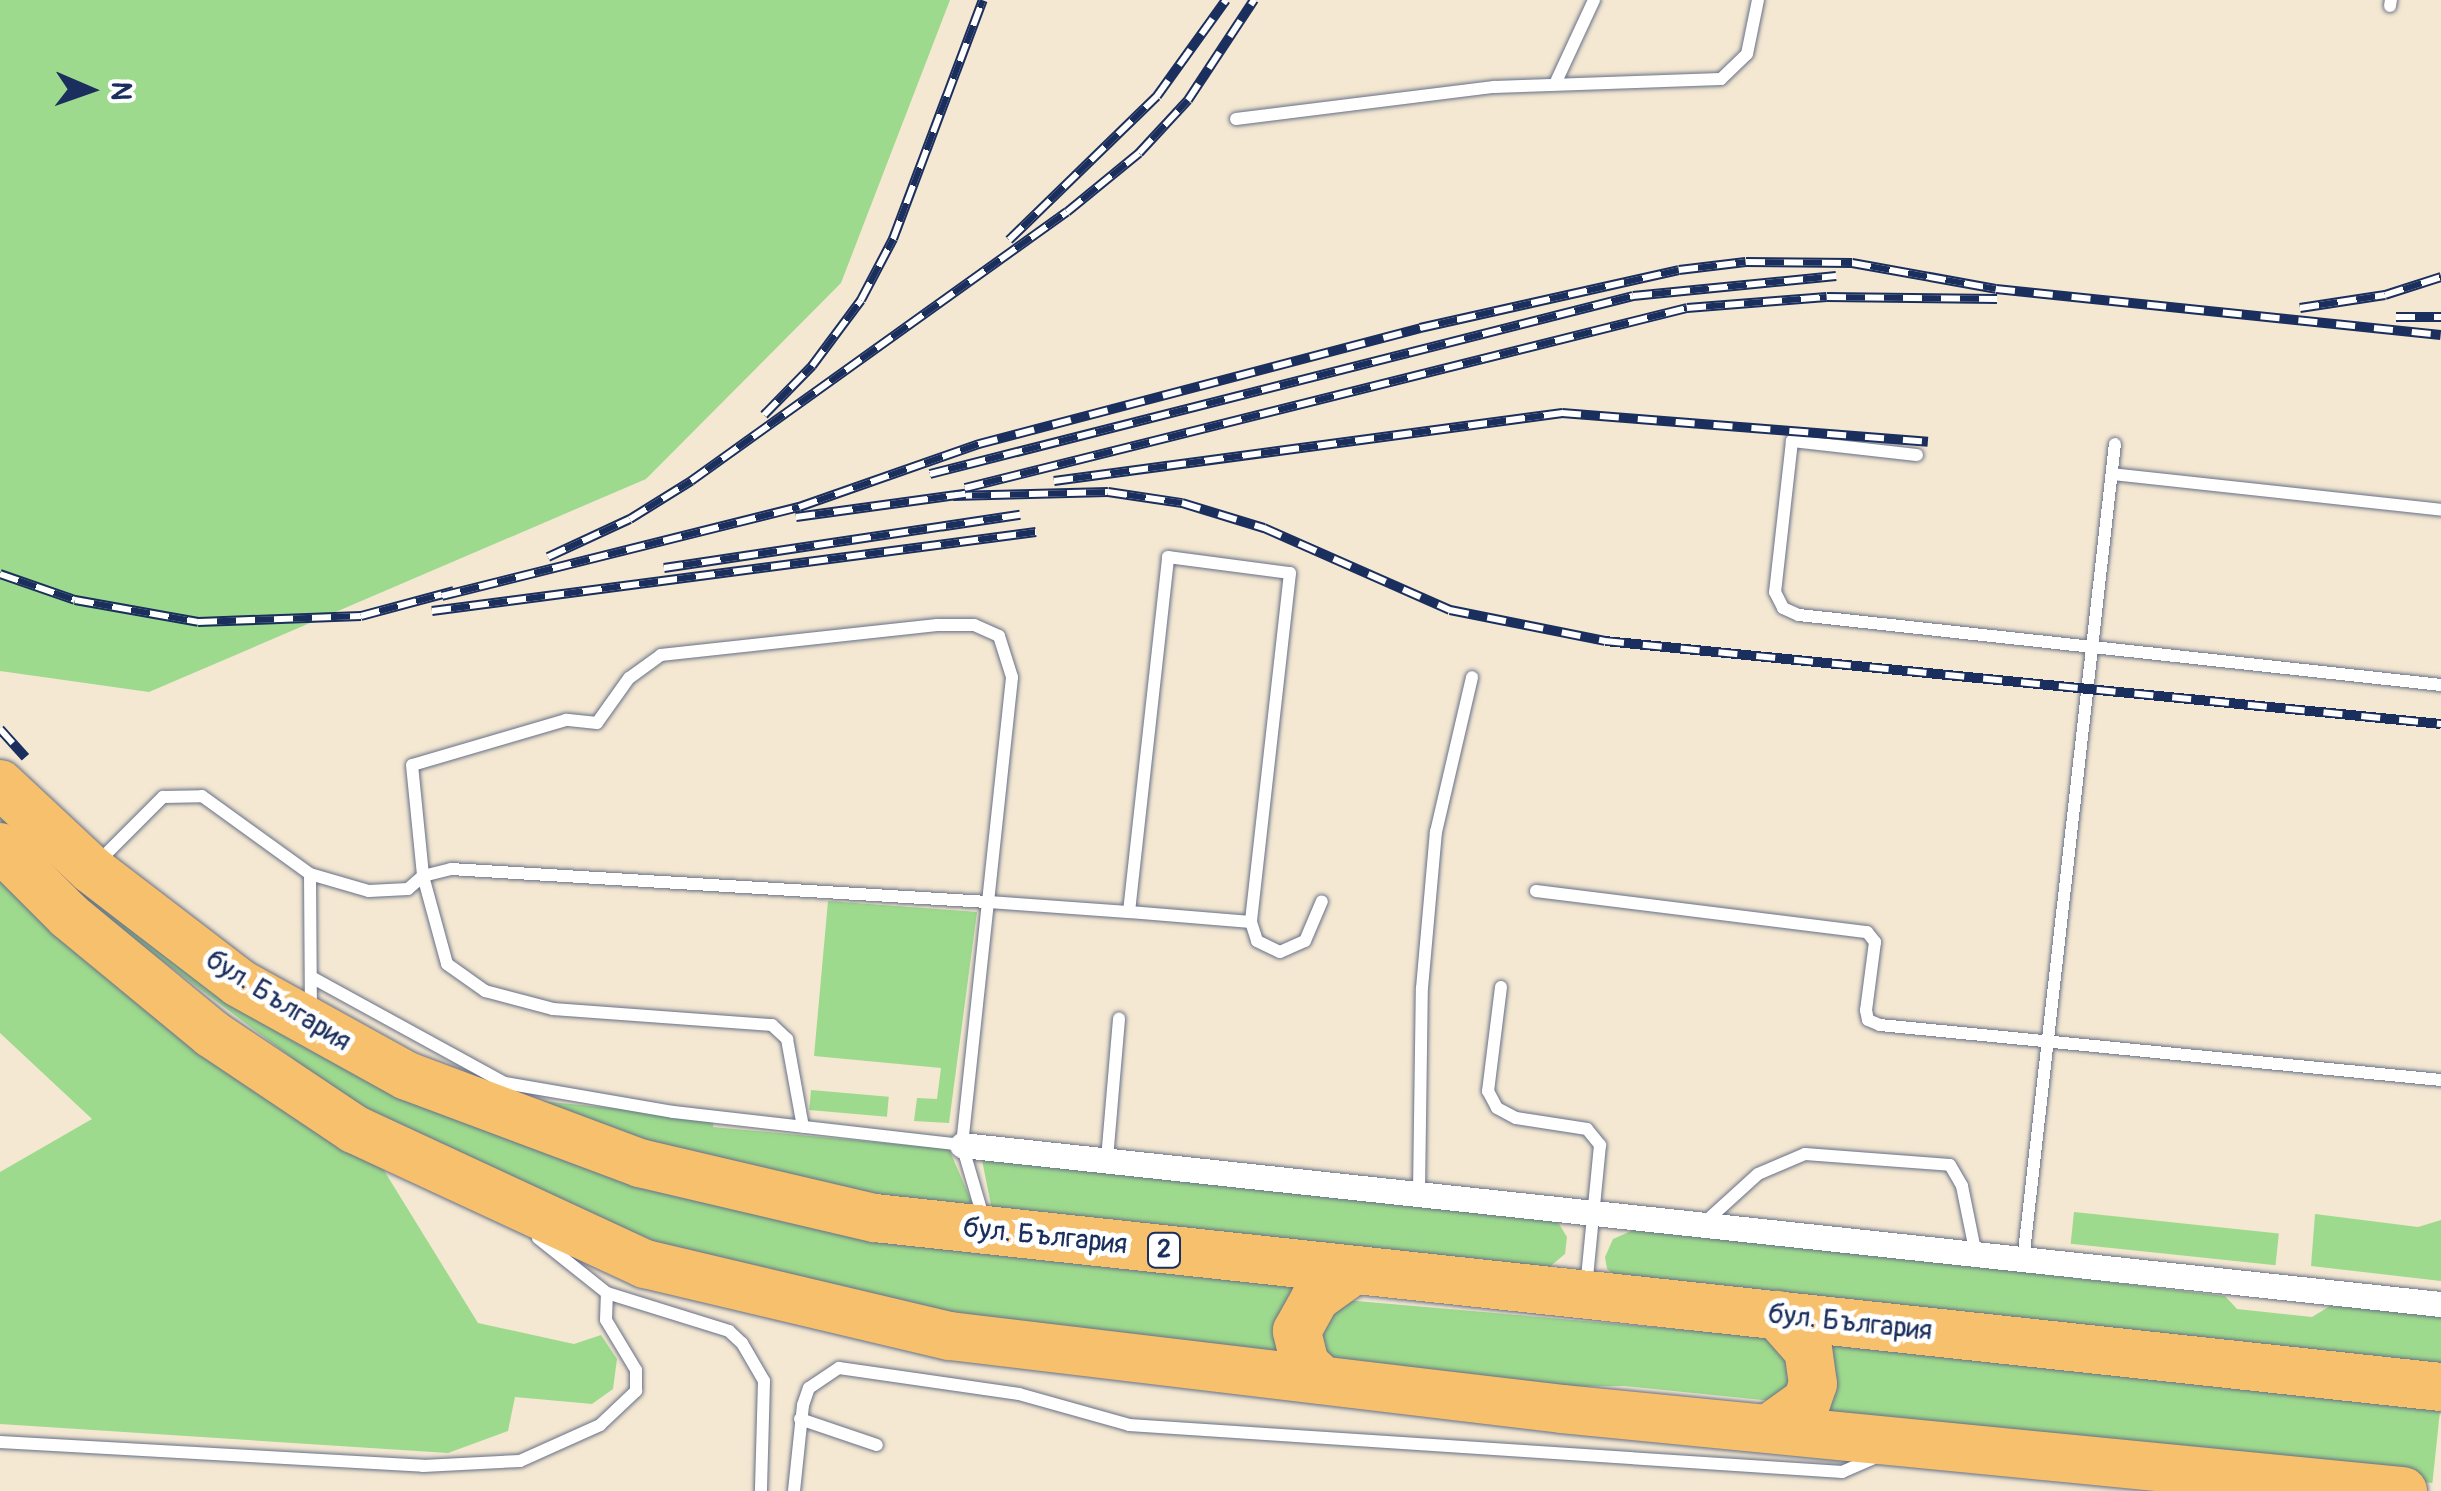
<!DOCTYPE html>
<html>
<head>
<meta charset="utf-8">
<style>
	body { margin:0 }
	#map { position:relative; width:2441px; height:1491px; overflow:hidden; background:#f4e8d2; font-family:Pangolin,sans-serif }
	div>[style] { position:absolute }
	.green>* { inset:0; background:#9eda8d; transform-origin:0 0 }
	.roads { filter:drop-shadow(0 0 2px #677087) drop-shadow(0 0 2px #677087) }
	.lane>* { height:12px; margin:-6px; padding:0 6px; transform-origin:6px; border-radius:6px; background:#fff }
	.street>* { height:25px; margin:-12.5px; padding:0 12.5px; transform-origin:12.5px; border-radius:12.5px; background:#fff }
	.highway>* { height:48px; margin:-24px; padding:0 24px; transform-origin:24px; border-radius:24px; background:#f7c06c }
	.rail>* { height:10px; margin-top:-5px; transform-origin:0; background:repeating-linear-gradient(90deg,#fff 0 19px,#1b2f5e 0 38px); box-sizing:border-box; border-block:2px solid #1b2f5e }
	span { translate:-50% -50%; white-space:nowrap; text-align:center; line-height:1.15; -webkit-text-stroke:10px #fff; paint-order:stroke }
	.shield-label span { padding:2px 8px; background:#fff; border:2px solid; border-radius:8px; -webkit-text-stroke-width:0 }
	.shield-label { font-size:25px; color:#1b2f5e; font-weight:700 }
	.street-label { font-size:28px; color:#1b2f5e }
	.north { position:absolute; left:40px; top:40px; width:100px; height:100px; -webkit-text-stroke:8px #fff; paint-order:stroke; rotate:92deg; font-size:28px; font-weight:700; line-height:40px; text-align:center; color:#1b2f5e }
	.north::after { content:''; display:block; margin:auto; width:35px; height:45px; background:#1b2f5e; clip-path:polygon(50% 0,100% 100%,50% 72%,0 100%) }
</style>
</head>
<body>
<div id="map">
	<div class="green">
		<i style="clip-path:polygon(0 0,950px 0,841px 283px,646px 479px,149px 692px,0 671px)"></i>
		<i style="clip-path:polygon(0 805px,501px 1126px,1309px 1285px,1293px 1364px,1001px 1329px,662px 1248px,409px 1135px,336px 1091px,117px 927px,0 820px)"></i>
		<i style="clip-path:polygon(0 881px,148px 1012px,380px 1164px,478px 1323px,574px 1344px,601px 1335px,617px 1359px,613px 1389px,592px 1404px,515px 1397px,508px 1431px,448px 1453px,0 1424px,0 1172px,92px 1119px,0 1033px)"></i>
		<i style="clip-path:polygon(828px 901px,977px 912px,949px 1123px,914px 1121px,917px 1098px,937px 1099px,941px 1068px,814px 1056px)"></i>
		<i style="left:811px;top:1090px;width:78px;height:20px;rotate:5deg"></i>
		<i style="clip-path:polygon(509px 1098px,714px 1118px,713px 1127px,949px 1149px,973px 1205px,963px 1217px,749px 1176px)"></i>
		<i style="clip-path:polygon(980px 1150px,1556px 1219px,1567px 1237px,1565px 1254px,1547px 1269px,994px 1220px)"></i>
		<i style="left:2074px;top:1212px;width:206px;height:32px;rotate:6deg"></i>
		<i style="clip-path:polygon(2315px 1214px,2418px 1227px,2441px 1220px,2441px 1281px,2311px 1266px)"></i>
		<i style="clip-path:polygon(1643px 1226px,2225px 1296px,2237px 1309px,2312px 1317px,2330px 1306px,2441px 1314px,2441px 1375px,1621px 1279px,1607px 1269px,1605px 1257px,1613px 1239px)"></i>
		<i style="clip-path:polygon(1345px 1300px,1767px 1337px,1800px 1368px,1783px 1402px,1624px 1386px,1512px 1387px,1331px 1365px,1315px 1353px,1323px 1309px)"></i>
		<i style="left:1818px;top:1340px;width:626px;height:78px;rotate:6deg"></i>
	</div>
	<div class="roads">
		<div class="lane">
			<i style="left:2390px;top:6px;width:6px;rotate:-81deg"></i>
			<i style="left:1555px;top:84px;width:93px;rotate:-65.1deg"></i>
			<i style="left:1236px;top:119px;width:260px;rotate:-7.1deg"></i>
			<i style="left:1494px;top:87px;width:227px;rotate:-2deg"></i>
			<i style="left:1721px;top:79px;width:36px;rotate:-44deg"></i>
			<i style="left:1747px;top:54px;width:55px;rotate:-78.5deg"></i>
			<i style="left:1917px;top:455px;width:126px;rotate:-173.6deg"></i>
			<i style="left:1792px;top:441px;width:152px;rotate:96.4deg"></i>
			<i style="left:1775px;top:592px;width:18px;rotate:63deg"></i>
			<i style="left:1783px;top:608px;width:17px;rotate:24deg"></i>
			<i style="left:1799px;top:615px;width:646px;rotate:6.22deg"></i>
			<i style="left:2112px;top:474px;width:331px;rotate:6.2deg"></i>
			<i style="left:96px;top:864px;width:95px;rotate:-45deg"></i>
			<i style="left:163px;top:797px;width:39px;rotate:-1deg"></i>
			<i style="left:202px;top:796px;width:133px;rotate:35.8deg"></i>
			<i style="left:310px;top:874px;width:138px;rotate:89.6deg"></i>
			<i style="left:310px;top:874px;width:61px;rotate:16.1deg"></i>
			<i style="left:369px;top:891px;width:39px;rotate:-3deg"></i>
			<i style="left:408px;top:889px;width:20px;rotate:-41deg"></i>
			<i style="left:423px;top:876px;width:29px;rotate:-14deg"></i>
			<i style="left:451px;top:869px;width:538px;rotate:3.52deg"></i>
			<i style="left:988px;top:902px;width:226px;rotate:-83.9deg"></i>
			<i style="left:1012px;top:677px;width:43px;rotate:-107.6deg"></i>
			<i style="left:999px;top:636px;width:27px;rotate:-156deg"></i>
			<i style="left:974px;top:625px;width:37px;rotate:180deg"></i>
			<i style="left:937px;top:625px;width:278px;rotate:173.8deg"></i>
			<i style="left:661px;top:655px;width:39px;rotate:144deg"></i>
			<i style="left:629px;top:678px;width:55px;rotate:125.4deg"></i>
			<i style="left:597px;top:723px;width:31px;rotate:-174deg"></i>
			<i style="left:566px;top:720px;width:160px;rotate:163.7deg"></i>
			<i style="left:412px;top:765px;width:112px;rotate:84.3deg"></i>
			<i style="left:423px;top:876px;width:91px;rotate:74.7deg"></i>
			<i style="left:447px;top:964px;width:47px;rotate:35.4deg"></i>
			<i style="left:485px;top:991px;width:70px;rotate:14.8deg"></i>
			<i style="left:553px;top:1009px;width:220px;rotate:4.2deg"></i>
			<i style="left:772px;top:1025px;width:21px;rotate:43deg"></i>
			<i style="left:787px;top:1039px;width:89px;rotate:79.7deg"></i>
			<i style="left:1536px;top:891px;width:334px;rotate:7.1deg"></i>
			<i style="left:1867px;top:932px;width:13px;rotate:51deg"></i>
			<i style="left:1875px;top:942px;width:69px;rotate:97.5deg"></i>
			<i style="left:1866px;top:1010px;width:10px;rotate:79deg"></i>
			<i style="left:1868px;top:1020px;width:13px;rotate:23deg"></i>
			<i style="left:1880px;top:1025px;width:564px;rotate:5.6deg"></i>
			<i style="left:1251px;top:922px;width:122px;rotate:-175.3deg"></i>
			<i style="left:1129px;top:912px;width:357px;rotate:-83.7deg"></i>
			<i style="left:1168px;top:557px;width:123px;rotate:7.5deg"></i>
			<i style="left:1290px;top:573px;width:351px;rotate:96.4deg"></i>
			<i style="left:1251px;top:922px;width:20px;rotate:72deg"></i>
			<i style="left:1257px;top:941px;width:25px;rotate:26deg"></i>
			<i style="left:1280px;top:952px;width:27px;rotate:-24deg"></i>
			<i style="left:1305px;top:941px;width:43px;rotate:-67deg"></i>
			<i style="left:313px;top:978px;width:219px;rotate:28.7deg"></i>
			<i style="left:505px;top:1083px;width:170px;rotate:9.8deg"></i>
			<i style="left:673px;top:1112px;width:291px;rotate:6.5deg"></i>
			<i style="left:1501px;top:987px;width:105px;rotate:97.1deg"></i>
			<i style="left:1488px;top:1091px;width:19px;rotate:62deg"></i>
			<i style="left:1497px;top:1108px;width:21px;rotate:28deg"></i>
			<i style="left:1516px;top:1118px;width:72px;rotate:8.8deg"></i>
			<i style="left:1587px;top:1129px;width:21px;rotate:51deg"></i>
			<i style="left:1600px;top:1145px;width:144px;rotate:95.6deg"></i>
			<i style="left:1107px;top:1159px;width:141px;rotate:-85.1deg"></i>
			<i style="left:1419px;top:1192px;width:204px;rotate:-89.2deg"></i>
			<i style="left:1422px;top:988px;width:157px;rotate:-84.9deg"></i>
			<i style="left:1436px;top:832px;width:159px;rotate:-76.9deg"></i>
			<i style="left:984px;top:1220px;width:78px;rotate:-106.3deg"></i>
			<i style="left:962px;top:1145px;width:244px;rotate:-83.9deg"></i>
			<i style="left:988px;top:902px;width:141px;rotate:4.1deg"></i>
			<i style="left:1703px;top:1224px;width:74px;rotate:-42.3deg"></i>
			<i style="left:1758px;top:1174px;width:51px;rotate:-23.1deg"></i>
			<i style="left:1805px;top:1154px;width:145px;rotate:4.3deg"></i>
			<i style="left:1950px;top:1165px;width:24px;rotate:60deg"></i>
			<i style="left:1962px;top:1186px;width:70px;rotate:78.5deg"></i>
			<i style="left:538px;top:1238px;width:88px;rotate:38.6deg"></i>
			<i style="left:607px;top:1293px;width:128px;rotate:17.3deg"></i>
			<i style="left:729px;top:1331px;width:18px;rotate:43deg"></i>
			<i style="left:742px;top:1343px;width:44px;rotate:59.9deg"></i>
			<i style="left:764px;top:1381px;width:110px;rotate:91.6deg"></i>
			<i style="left:2023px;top:1261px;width:822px;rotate:-83.58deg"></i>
			<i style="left:800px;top:1419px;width:81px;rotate:18.7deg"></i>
			<i style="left:0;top:1442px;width:424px;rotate:3.2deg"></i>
			<i style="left:423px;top:1466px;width:97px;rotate:-3deg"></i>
			<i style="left:520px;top:1461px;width:88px;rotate:-24.2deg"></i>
			<i style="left:600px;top:1425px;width:50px;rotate:-43.4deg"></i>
			<i style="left:636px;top:1391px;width:21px;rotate:-90deg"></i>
			<i style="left:636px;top:1370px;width:58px;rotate:-121deg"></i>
			<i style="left:606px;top:1320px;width:27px;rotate:-88deg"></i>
			<i style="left:794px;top:1491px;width:86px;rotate:-84deg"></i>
			<i style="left:803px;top:1405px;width:18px;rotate:-71deg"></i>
			<i style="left:809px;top:1388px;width:36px;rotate:-34deg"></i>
			<i style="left:839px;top:1368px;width:182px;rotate:8.2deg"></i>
			<i style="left:1019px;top:1394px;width:114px;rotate:15.7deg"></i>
			<i style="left:1129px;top:1425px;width:715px;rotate:3.77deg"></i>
			<i style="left:1842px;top:1472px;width:40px;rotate:-23.4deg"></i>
		</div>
		<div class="street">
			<i style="left:962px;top:1145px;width:1488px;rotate:6.14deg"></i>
		</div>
		<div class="highway">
			<i style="left:0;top:784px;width:126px;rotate:43.1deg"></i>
			<i style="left:92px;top:870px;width:185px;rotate:37.5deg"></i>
			<i style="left:239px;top:983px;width:192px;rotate:29deg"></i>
			<i style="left:407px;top:1076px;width:249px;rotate:20.5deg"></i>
			<i style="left:640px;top:1163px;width:241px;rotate:13.2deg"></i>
			<i style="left:875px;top:1218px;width:1575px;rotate:6.16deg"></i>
			<i style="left:0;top:847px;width:98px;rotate:45deg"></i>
			<i style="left:69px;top:916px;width:185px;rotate:39.5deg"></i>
			<i style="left:212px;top:1034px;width:171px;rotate:33.8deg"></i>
			<i style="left:354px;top:1129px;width:321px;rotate:24.9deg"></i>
			<i style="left:645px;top:1264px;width:313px;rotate:13.3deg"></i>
			<i style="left:950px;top:1336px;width:616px;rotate:6.8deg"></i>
			<i style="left:1562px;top:1409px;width:845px;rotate:5.57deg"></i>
			<i style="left:1322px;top:1380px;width:23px;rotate:-137deg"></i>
			<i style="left:1305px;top:1364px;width:34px;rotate:-104deg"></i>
			<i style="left:1297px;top:1331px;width:38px;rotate:-61deg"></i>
			<i style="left:1315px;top:1298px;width:48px;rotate:-35.7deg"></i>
			<i style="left:1771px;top:1427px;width:44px;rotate:-35.8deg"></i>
			<i style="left:1807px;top:1401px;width:18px;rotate:-71deg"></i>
			<i style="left:1813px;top:1384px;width:34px;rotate:-98deg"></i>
			<i style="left:1808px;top:1350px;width:47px;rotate:-131.5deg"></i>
		</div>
	</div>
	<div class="rail">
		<i style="left:1009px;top:240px;width:206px;rotate:-44.2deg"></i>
		<i style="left:1157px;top:96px;width:118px;rotate:-54.3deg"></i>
		<i style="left:2300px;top:308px;width:86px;rotate:-8.7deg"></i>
		<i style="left:2385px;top:295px;width:59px;rotate:-17.8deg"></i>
		<i style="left:2396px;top:317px;width:45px"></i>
		<i style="left:764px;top:415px;width:69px;rotate:-45.6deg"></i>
		<i style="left:812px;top:366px;width:82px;rotate:-53.4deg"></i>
		<i style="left:861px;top:300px;width:69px;rotate:-62.3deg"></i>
		<i style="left:893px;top:239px;width:255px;rotate:-69.4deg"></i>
		<i style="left:930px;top:474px;width:725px;rotate:-14.21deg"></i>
		<i style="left:1633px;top:296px;width:204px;rotate:-5.6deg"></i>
		<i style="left:1054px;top:481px;width:513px;rotate:-7.62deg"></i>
		<i style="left:1562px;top:413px;width:367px;rotate:4.5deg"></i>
		<i style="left:965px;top:488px;width:744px;rotate:-14deg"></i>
		<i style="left:1687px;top:308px;width:140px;rotate:-4.5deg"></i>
		<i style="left:1827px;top:297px;width:170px;rotate:0.7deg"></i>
		<i style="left:953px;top:496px;width:155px;rotate:-1.5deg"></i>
		<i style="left:1108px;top:492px;width:75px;rotate:8.5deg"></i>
		<i style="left:1182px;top:503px;width:86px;rotate:17deg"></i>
		<i style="left:1264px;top:528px;width:203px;rotate:23.8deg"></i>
		<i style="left:1450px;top:610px;width:158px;rotate:11.3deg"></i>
		<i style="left:1605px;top:641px;width:840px;rotate:5.67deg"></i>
		<i style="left:796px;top:517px;width:171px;rotate:-7.8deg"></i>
		<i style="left:548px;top:557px;width:90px;rotate:-24.9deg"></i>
		<i style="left:630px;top:519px;width:72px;rotate:-31.9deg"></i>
		<i style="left:691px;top:481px;width:462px;rotate:-35.6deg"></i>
		<i style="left:1067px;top:212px;width:93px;rotate:-39.3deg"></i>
		<i style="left:1139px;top:153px;width:72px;rotate:-47.2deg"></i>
		<i style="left:1188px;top:100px;width:120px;rotate:-56.6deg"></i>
		<i style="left:664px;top:568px;width:360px;rotate:-8.5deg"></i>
		<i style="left:0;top:574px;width:79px;rotate:19.1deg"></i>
		<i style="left:75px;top:600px;width:125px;rotate:10.1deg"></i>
		<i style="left:198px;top:622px;width:163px;rotate:-2.1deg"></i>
		<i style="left:361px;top:616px;width:96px;rotate:-15deg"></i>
		<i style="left:442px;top:596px;width:368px;rotate:-14deg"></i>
		<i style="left:799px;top:507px;width:191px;rotate:-19.3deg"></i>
		<i style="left:979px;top:444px;width:456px;rotate:-14.7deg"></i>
		<i style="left:1420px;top:328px;width:265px;rotate:-12.6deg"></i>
		<i style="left:1679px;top:270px;width:67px;rotate:-6.8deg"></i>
		<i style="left:1746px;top:262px;width:106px;rotate:0.5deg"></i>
		<i style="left:1852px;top:263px;width:146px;rotate:10.2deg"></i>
		<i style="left:1996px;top:289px;width:447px;rotate:5.9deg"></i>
		<i style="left:432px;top:611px;width:609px;rotate:-7.45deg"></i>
		<i style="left:0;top:729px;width:38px;rotate:48deg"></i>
	</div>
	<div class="shield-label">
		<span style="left:1164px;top:1250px">2</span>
	</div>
	<div class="street-label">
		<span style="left:278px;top:1001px;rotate:32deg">бул. България</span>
		<span style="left:1045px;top:1237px;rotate:6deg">бул. България</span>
		<span style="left:1850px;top:1323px;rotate:6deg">бул. България</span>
	</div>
	<div class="north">N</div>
</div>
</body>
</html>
